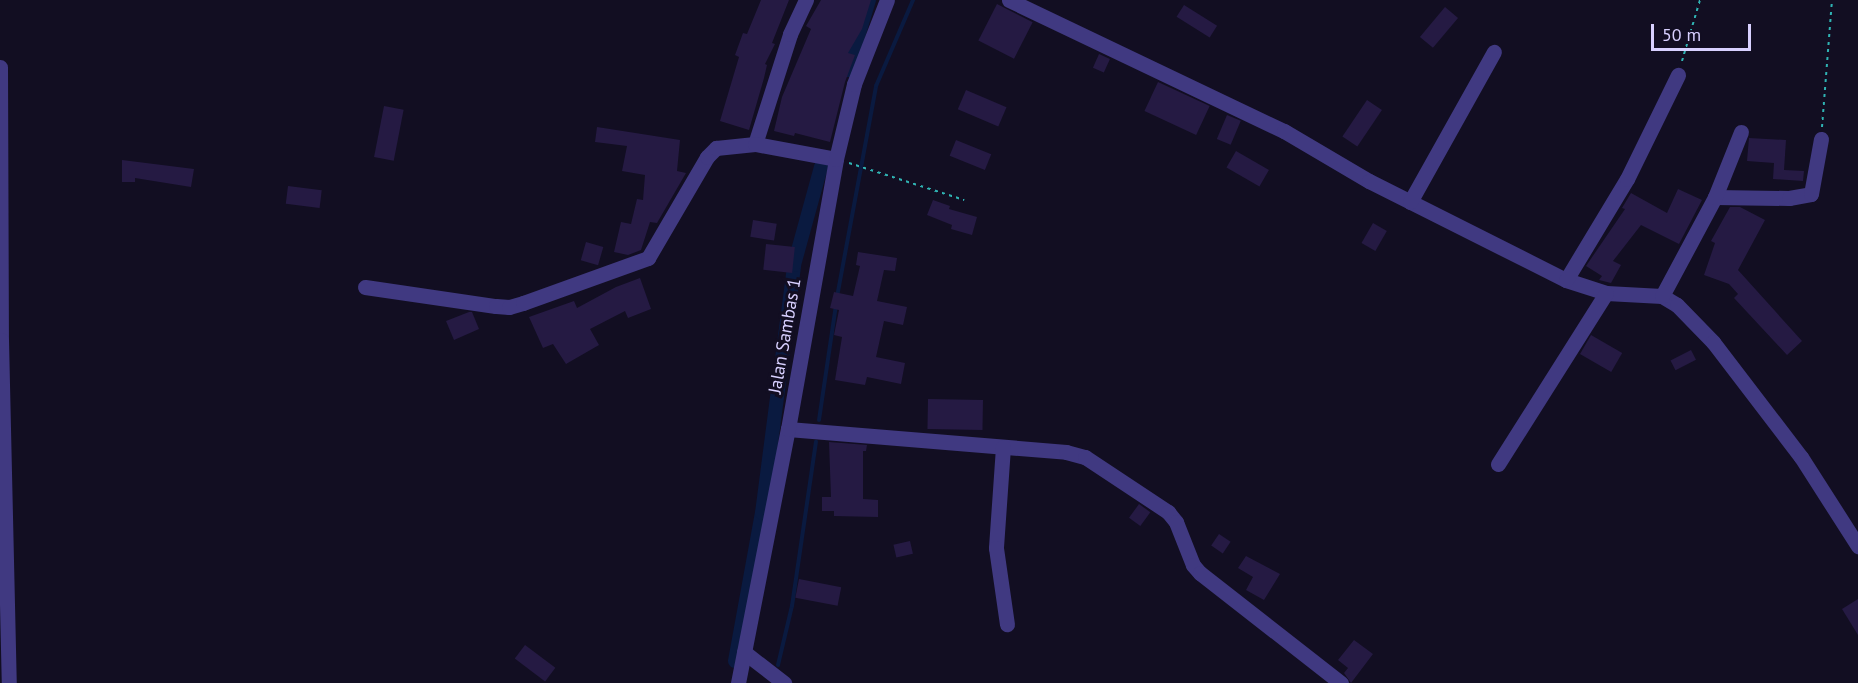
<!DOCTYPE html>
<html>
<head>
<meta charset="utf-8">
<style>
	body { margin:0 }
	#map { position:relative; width:1858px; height:683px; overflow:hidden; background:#120e22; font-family:"PT Sans",sans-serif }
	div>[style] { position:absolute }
	.stream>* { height:4px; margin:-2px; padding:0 2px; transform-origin:2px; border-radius:2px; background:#0a1a40 }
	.canal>* { height:14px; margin:-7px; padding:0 7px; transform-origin:7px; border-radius:7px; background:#0a1a40 }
	.building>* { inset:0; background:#251a43; transform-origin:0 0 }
	.path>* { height:2px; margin-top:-1px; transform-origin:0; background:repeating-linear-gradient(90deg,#2fb3b3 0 3px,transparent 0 7.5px) }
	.minor>* { height:15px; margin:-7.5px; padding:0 7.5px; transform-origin:7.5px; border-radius:7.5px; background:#403981 }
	span { translate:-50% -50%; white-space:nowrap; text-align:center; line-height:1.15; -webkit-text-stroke:6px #120e22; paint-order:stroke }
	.street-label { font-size:18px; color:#d8d0ff }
	.scale { position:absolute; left:1651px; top:24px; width:100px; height:27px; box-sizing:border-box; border:3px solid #d8d0ff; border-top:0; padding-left:8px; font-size:18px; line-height:21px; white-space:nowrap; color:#d8d0ff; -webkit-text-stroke:4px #120e22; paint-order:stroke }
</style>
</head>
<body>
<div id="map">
	<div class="stream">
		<i style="left:837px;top:297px;width:215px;rotate:-79.5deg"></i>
		<i style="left:876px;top:86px;width:94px;rotate:-66.7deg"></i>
		<i style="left:819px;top:420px;width:116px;rotate:-81.6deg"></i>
		<i style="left:778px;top:665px;width:61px;rotate:-76.7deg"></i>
		<i style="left:792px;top:606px;width:166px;rotate:-81.7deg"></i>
	</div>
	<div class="canal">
		<i style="left:848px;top:70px;width:73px;rotate:-73.3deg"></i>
		<i style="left:735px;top:661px;width:150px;rotate:-79.7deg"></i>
		<i style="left:762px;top:513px;width:250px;rotate:-82.6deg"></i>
		<i style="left:794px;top:265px;width:102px;rotate:-74.6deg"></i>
	</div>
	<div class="building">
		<i style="clip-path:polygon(761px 0,789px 0,772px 43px,775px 44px,765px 64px,767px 65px,764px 78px,749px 130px,720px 121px,739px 57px,735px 55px,743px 33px,747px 34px)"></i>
		<i style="clip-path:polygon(821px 0,871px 0,862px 29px,848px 53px,855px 55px,845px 82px,830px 142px,795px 133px,794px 136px,774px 131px,782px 97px,811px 29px,806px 26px)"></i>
		<i style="left:997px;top:4px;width:40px;height:41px;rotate:27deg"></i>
		<i style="left:1184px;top:5px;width:39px;height:14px;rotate:32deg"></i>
		<i style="left:1445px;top:7px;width:17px;height:39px;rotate:40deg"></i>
		<i style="left:1099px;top:54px;width:12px;height:15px;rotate:24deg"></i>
		<i style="left:1158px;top:82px;width:57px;height:32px;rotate:25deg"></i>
		<i style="left:966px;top:90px;width:44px;height:21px;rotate:23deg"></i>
		<i style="left:1367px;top:100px;width:18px;height:44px;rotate:34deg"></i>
		<i style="left:384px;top:106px;width:20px;height:52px;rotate:11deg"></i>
		<i style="left:1227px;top:115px;width:15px;height:26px;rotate:23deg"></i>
		<i style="clip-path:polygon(597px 127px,680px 140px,677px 171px,686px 173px,657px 223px,650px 222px,641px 250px,628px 255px,614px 252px,621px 222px,631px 224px,637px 199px,643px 200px,645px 175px,622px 171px,627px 146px,595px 142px)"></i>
		<i style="clip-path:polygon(1749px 138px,1786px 140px,1784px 170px,1804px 171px,1803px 181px,1773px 179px,1774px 163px,1747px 161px)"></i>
		<i style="left:956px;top:140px;width:38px;height:17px;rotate:22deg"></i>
		<i style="left:1236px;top:151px;width:38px;height:19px;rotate:30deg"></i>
		<i style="clip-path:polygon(122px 160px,194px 169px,191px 187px,135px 178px,135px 182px,122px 182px)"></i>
		<i style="left:288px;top:186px;width:34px;height:18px;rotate:7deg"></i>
		<i style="clip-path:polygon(1678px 189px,1702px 200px,1679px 244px,1641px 225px,1613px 261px,1621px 265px,1611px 283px,1599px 280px,1602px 276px,1586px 266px,1625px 209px,1622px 208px,1631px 193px,1667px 213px)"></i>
		<i style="clip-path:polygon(933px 200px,950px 206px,949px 209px,977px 217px,972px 235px,951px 229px,952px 225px,927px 215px)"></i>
		<i style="clip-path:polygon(1730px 207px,1740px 207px,1765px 220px,1738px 270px,1802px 341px,1787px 355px,1734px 298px,1738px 294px,1729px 284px,1704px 275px,1715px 243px,1711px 241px)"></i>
		<i style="left:753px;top:220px;width:24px;height:17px;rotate:9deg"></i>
		<i style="left:1373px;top:223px;width:16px;height:23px;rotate:30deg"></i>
		<i style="left:586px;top:242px;width:18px;height:19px;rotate:16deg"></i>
		<i style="left:766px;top:244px;width:29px;height:26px;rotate:6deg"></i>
		<i style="clip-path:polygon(858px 252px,897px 258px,895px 271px,884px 270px,877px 301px,907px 307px,903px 325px,884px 321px,876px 357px,905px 363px,901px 384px,867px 377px,865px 385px,835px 380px,842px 337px,834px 335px,839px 310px,830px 308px,834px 292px,853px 296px,860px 266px,856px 265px)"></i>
		<i style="clip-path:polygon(640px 278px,651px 309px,628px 318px,625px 311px,590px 329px,599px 345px,566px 364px,553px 344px,543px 348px,529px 317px,574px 301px,577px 308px,616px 287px)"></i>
		<i style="clip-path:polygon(469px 312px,472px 312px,479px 329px,454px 340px,446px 321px)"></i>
		<i style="left:1591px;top:335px;width:36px;height:22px;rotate:30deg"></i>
		<i style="left:1691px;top:350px;width:11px;height:23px;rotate:63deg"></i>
		<i style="left:928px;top:399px;width:55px;height:30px;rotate:1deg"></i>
		<i style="clip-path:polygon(829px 442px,867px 445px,866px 451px,863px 451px,863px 499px,878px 500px,878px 517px,834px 516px,834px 511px,822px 511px,822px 497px,831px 497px)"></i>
		<i style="left:1139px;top:504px;width:14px;height:17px;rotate:36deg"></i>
		<i style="left:1219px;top:534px;width:14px;height:14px;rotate:34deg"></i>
		<i style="left:910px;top:541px;width:13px;height:17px;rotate:77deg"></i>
		<i style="clip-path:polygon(1246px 556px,1280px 574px,1264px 600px,1246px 590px,1253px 577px,1238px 568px)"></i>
		<i style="left:799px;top:579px;width:43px;height:19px;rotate:11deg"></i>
		<i style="clip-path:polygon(1858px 599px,1858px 635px,1842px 609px)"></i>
		<i style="clip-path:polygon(1354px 640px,1373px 654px,1351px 683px,1344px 673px,1348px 668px,1338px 660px)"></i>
		<i style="left:525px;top:645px;width:38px;height:17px;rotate:37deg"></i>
	</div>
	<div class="path">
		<i style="left:1682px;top:61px;width:64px;rotate:-73.6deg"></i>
		<i style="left:1822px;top:127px;width:127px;rotate:-85.5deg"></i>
		<i style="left:849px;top:163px;width:121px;rotate:17.8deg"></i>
	</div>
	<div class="minor">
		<i style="left:1009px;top:0;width:305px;rotate:25.5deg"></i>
		<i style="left:1284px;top:131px;width:99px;rotate:30.5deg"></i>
		<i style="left:1369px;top:181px;width:220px;rotate:26.7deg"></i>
		<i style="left:1566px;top:280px;width:42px;rotate:18deg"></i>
		<i style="left:1606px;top:293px;width:56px;rotate:3.1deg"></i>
		<i style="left:1662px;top:296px;width:17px;rotate:31deg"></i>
		<i style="left:1677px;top:305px;width:52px;rotate:45.8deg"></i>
		<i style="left:1713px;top:342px;width:145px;rotate:52.6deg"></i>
		<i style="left:1801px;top:457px;width:106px;rotate:57.4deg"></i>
		<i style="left:0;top:67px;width:273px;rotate:89.8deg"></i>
		<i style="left:1px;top:340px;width:343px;rotate:88.7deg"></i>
		<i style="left:755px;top:144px;width:115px;rotate:-72.3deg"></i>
		<i style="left:790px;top:34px;width:38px;rotate:-65deg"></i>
		<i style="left:1715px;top:197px;width:74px;rotate:0.8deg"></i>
		<i style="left:1789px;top:198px;width:22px;rotate:-10deg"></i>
		<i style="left:1811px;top:194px;width:56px;rotate:-79.7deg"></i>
		<i style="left:1410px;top:202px;width:172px;rotate:-60.8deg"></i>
		<i style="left:1566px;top:280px;width:118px;rotate:-58.9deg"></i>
		<i style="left:1627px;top:179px;width:116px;rotate:-63.9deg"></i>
		<i style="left:365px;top:287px;width:132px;rotate:8.3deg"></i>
		<i style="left:496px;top:306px;width:13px;rotate:4deg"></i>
		<i style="left:509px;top:307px;width:15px;rotate:-16deg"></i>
		<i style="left:523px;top:303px;width:133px;rotate:-19.8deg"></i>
		<i style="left:648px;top:258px;width:117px;rotate:-59.7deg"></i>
		<i style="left:707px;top:157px;width:13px;rotate:-45deg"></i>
		<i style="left:716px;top:148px;width:39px;rotate:-6deg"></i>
		<i style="left:755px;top:144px;width:82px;rotate:10.5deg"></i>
		<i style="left:1662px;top:296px;width:112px;rotate:-61.8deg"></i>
		<i style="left:1715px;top:197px;width:70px;rotate:-68.2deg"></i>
		<i style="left:788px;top:429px;width:279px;rotate:4.7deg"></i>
		<i style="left:1066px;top:452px;width:20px;rotate:15deg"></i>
		<i style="left:1085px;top:457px;width:100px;rotate:33.5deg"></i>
		<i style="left:1168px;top:512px;width:13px;rotate:51deg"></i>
		<i style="left:1176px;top:522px;width:46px;rotate:68.4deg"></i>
		<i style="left:1193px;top:565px;width:11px;rotate:49deg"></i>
		<i style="left:1200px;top:573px;width:179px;rotate:38deg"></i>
		<i style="left:1003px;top:447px;width:101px;rotate:94deg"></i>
		<i style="left:996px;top:548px;width:77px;rotate:81.8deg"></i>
		<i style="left:1498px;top:464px;width:202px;rotate:-57.7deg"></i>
		<i style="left:744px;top:652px;width:51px;rotate:37.8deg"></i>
		<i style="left:738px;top:683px;width:259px;rotate:-78.9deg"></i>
		<i style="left:788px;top:429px;width:274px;rotate:-79.9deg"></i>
		<i style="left:836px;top:159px;width:77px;rotate:-76.5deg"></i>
		<i style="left:854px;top:84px;width:90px;rotate:-68.6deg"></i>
	</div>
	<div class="street-label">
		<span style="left:785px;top:336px;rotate:-80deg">Jalan Sambas 1</span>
	</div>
	<div class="scale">50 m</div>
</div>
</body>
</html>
